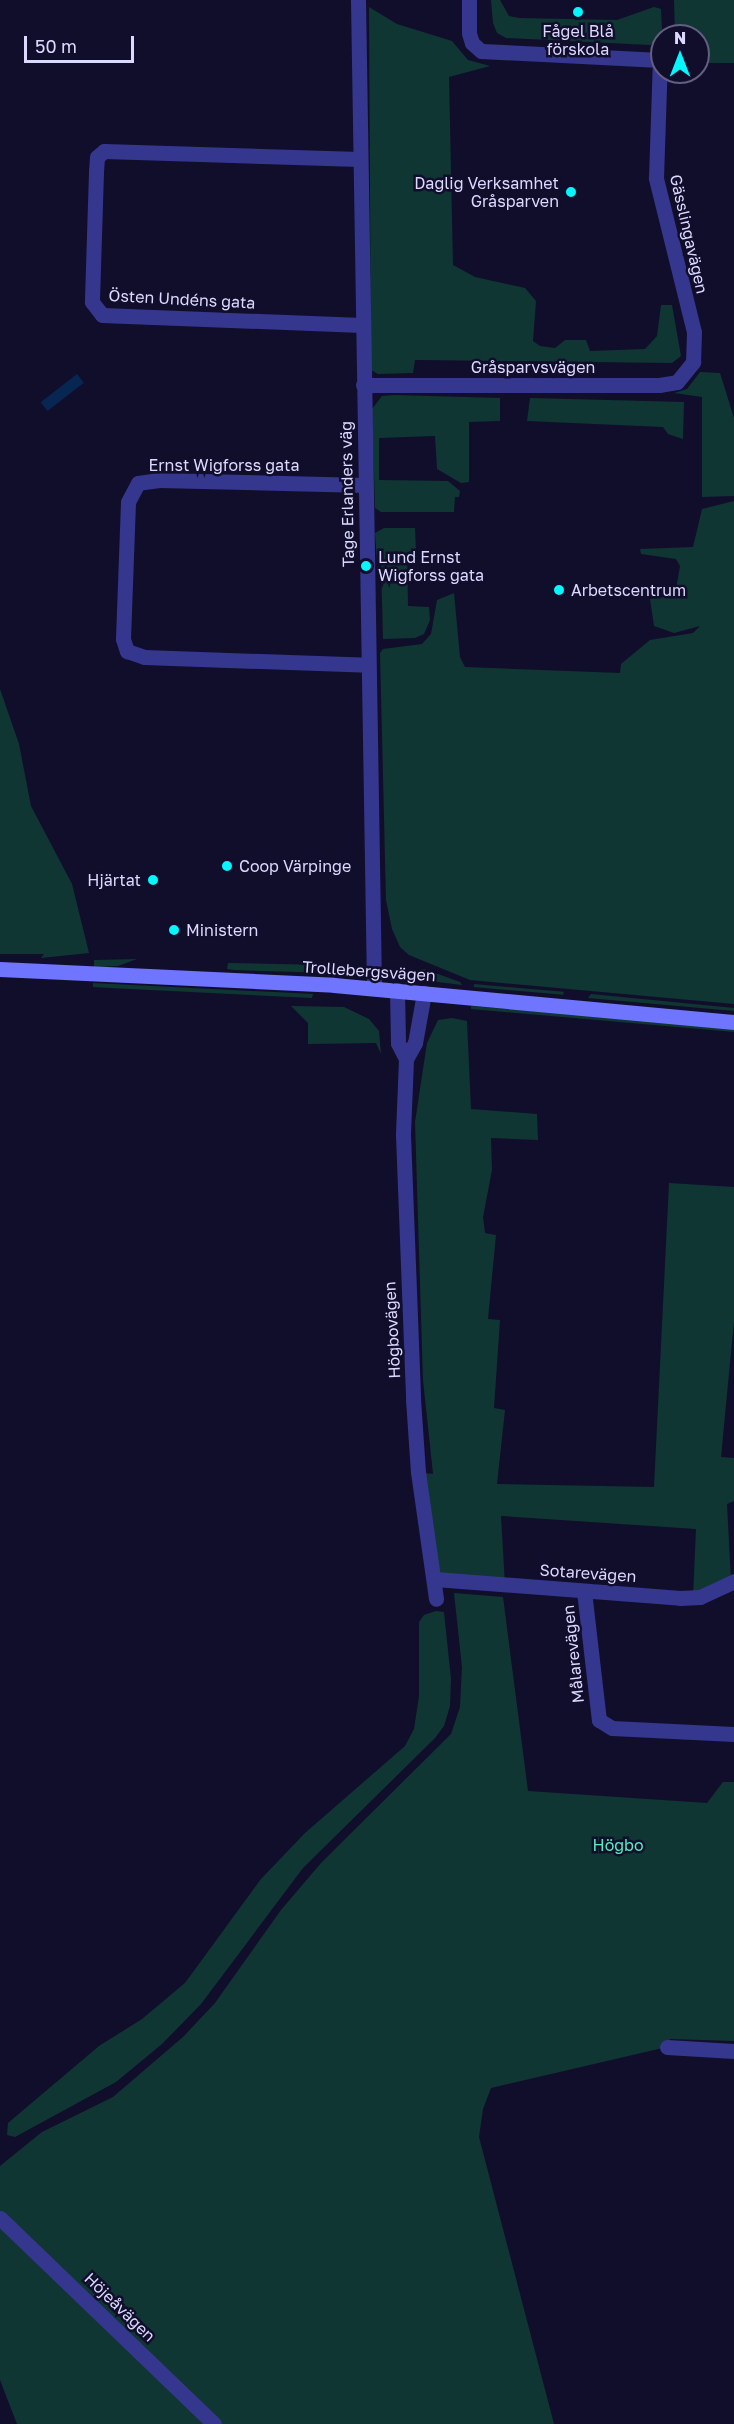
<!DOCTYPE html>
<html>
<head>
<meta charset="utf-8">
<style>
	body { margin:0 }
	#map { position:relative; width:734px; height:2424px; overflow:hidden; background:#110e2c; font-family:"Golos Text",sans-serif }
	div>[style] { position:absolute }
	.green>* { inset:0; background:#103633; transform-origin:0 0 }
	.water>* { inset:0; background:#072752; transform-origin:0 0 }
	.street>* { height:15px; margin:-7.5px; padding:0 7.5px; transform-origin:7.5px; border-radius:7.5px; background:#35378f }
	.secondary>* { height:15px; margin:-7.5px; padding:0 7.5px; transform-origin:7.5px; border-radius:7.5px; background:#7075ff }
	.dots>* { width:16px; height:16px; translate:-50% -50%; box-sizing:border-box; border:3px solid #110e2c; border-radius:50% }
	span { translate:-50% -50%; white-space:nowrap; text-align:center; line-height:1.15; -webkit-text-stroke:5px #110e2c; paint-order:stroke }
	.poi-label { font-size:16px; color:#dbd9ff }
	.right { translate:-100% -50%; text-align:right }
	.left { translate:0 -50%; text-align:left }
	.street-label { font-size:16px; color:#dbd9ff }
	.park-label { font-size:16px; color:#58ecbe }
	.north { position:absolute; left:650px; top:24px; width:60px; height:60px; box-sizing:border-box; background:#110e2c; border:2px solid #625f80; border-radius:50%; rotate:0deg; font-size:16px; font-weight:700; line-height:24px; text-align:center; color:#dbd9ff }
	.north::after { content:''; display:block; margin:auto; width:21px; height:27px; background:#05f6ff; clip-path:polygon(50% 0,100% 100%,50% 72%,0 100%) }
	.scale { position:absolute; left:24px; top:36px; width:110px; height:27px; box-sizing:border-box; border:3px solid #dbd9ff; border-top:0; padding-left:8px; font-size:18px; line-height:21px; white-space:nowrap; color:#dbd9ff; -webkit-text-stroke:4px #110e2c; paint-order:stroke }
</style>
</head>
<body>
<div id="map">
	<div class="green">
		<i style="clip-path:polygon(491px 0,500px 0,509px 16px,519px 18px,617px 20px,654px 7px,661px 9px,662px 29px,659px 38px,650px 45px,506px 38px,497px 33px,493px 23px)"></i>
		<i style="clip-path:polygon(674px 0,734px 0,734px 63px,698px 63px,698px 36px,675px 36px)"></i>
		<i style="clip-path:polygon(369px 7px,397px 24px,452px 41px,468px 60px,490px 66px,449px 77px,453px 265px,475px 277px,525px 288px,536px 301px,533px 341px,540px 346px,555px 348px,565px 340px,586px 340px,590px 351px,645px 349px,657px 336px,661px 305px,672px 305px,681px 356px,672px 363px,415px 360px,413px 373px,378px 374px,371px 370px)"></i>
		<i style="clip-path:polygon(700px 372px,720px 373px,734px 418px,734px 496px,702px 497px,702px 397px,674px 393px,687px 389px)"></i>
		<i style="clip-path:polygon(394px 395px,500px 398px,500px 421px,469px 422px,469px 482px,461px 483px,437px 469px,435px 436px,379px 438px,379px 480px,448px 481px,460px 491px,459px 497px,455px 497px,454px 512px,381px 512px,375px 508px,372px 409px,382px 396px)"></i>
		<i style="clip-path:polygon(530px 398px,684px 402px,683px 439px,668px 434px,663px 427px,527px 421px)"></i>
		<i style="clip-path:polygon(734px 501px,734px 1004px,470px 980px,409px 955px,400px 947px,392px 929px,386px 900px,380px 653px,383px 649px,422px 644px,431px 634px,437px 600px,454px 593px,460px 657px,465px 667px,620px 673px,621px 664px,650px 640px,693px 633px,700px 626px,674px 633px,654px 626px,650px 599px,675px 595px,680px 566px,676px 559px,641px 554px,640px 549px,693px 547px,702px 509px)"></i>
		<i style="clip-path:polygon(384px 528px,415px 528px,416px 551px,407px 552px,408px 606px,429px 607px,430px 620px,424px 634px,415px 638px,383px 639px,381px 564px,377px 561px,375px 533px)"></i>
		<i style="clip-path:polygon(0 689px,19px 744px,31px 806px,72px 884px,89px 953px,41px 958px,44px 954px,0 954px)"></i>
		<i style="clip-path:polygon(137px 959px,118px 966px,94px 967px,94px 960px)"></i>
		<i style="clip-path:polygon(228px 963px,325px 965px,330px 973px,234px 970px,227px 969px)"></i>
		<i style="clip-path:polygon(424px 969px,460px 982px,462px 985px,414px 979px,417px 970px)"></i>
		<i style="clip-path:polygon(93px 983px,313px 994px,312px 998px,110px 988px,93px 987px)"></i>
		<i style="left:474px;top:984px;width:90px;height:3px;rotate:5deg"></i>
		<i style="clip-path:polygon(591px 994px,734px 1008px,734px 1011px,588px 998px)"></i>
		<i style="clip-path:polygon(291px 1006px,344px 1007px,369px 1019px,379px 1031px,381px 1054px,376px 1043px,308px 1044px,308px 1023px)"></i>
		<i style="clip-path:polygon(471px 1006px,734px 1028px,734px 1032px,471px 1009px)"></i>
		<i style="clip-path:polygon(452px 1018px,467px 1021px,471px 1109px,537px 1114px,538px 1140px,491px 1138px,492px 1170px,483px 1217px,485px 1233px,496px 1235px,488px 1319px,500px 1320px,494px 1408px,505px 1410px,497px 1484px,654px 1487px,669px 1183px,734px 1187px,734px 1321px,721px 1457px,734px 1458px,734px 1501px,727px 1504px,731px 1581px,693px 1597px,696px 1529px,501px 1516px,505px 1585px,435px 1579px,418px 1472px,433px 1474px,423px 1380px,415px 1122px,427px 1043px,438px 1020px)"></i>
		<i style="clip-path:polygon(454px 1593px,503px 1597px,528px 1791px,707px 1803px,723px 1782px,734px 1782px,734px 2041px,670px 2039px,667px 2047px,491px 2088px,483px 2109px,479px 2137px,554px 2424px,220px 2424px,0 2212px,0 2166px,42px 2132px,113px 2097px,183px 2037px,215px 2003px,281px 1910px,321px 1863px,451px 1734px,460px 1707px,462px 1667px)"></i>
		<i style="clip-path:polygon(436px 1611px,444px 1612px,451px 1679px,450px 1706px,444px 1726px,435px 1738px,303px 1868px,201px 2004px,162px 2044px,116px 2082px,15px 2137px,7px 2135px,8px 2123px,99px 2046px,142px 2019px,185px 1983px,261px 1879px,305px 1833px,405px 1746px,414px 1729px,419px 1696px,419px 1622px,424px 1615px)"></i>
		<i style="clip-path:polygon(0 2227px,205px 2424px,17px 2424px,0 2380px)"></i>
	</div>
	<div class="water">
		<i style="left:77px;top:374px;width:11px;height:46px;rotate:52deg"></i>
	</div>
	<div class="street">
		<i style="left:358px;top:0;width:988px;rotate:89.07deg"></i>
		<i style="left:359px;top:159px;width:255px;rotate:-178.2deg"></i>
		<i style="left:104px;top:151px;width:9px;rotate:139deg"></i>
		<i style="left:97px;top:157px;width:15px;rotate:94deg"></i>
		<i style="left:96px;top:172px;width:130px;rotate:91.8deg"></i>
		<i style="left:92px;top:302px;width:16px;rotate:52deg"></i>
		<i style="left:102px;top:315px;width:260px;rotate:2.2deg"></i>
		<i style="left:363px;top:385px;width:296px"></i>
		<i style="left:659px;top:385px;width:18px;rotate:-9deg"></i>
		<i style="left:677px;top:382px;width:26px;rotate:-51deg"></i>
		<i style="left:693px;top:362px;width:30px;rotate:-88deg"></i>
		<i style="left:694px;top:332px;width:159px;rotate:-103.9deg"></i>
		<i style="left:656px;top:178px;width:118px;rotate:-88.1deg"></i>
		<i style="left:660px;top:60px;width:179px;rotate:-177.1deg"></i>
		<i style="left:481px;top:51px;width:12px;rotate:-138deg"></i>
		<i style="left:472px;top:43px;width:10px;rotate:-107deg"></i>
		<i style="left:469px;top:33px;width:33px;rotate:-90deg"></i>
		<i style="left:365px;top:485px;width:206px;rotate:-178.6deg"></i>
		<i style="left:159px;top:480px;width:21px;rotate:172deg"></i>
		<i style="left:138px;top:483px;width:21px;rotate:118deg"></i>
		<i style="left:128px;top:502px;width:137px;rotate:92.1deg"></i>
		<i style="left:123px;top:639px;width:13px;rotate:72deg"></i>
		<i style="left:127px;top:651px;width:18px;rotate:19deg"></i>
		<i style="left:144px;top:657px;width:224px;rotate:2deg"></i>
		<i style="left:397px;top:990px;width:53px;rotate:88.9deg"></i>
		<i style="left:398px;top:1043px;width:18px;rotate:63deg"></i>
		<i style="left:406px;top:1059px;width:18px;rotate:-61deg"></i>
		<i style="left:415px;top:1043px;width:51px;rotate:-79.8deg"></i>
		<i style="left:406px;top:1059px;width:76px;rotate:92.3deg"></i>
		<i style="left:403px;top:1135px;width:264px;rotate:87.8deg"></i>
		<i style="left:413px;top:1399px;width:73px;rotate:86.1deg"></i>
		<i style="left:418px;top:1472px;width:128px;rotate:81.9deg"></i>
		<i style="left:435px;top:1579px;width:246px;rotate:4.4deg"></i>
		<i style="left:680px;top:1598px;width:20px;rotate:-3deg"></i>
		<i style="left:700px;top:1597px;width:38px;rotate:-25deg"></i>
		<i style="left:584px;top:1591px;width:130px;rotate:83.4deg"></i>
		<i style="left:599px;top:1720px;width:15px;rotate:32deg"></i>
		<i style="left:612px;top:1728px;width:122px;rotate:2.8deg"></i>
		<i style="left:667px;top:2047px;width:67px;rotate:3.4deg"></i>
		<i style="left:0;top:2218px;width:297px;rotate:43.9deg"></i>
	</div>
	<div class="secondary">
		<i style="left:0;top:969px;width:334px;rotate:2.7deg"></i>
		<i style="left:334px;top:985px;width:402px;rotate:5.3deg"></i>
	</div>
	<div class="dots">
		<i style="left:578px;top:12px;background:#05f6ff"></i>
		<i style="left:571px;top:192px;background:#05f6ff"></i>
		<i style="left:366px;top:566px;background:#05f6ff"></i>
		<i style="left:559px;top:590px;background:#05f6ff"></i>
		<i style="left:227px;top:866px;background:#05f6ff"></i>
		<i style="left:153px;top:880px;background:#05f6ff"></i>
		<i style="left:174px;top:930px;background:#05f6ff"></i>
	</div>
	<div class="poi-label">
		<span style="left:578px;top:40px">Fågel Blå<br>förskola</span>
		<span class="right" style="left:559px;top:192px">Daglig Verksamhet<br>Gråsparven</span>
		<span class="left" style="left:378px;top:566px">Lund Ernst<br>Wigforss gata</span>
		<span class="left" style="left:571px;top:590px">Arbetscentrum</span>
		<span class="left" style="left:239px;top:866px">Coop Värpinge</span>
		<span class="right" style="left:141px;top:880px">Hjärtat</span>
		<span class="left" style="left:186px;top:930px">Ministern</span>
	</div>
	<div class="street-label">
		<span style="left:689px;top:234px;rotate:77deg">Gässlingavägen</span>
		<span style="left:182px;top:299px;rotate:3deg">Östen Undéns gata</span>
		<span style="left:533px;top:367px">Gråsparvsvägen</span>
		<span style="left:224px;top:465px">Ernst Wigforss gata</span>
		<span style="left:347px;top:494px;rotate:-91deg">Tage Erlanders väg</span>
		<span style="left:369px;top:971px;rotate:4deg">Trollebergsvägen</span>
		<span style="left:392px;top:1330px;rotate:-93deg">Högbovägen</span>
		<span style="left:588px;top:1573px;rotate:4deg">Sotarevägen</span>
		<span style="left:573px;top:1654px;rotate:-96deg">Målarevägen</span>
		<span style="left:120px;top:2307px;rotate:44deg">Höjeåvägen</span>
	</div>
	<div class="park-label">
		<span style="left:618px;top:1845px">Högbo</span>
	</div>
	<div class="north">N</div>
	<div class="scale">50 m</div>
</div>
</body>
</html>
